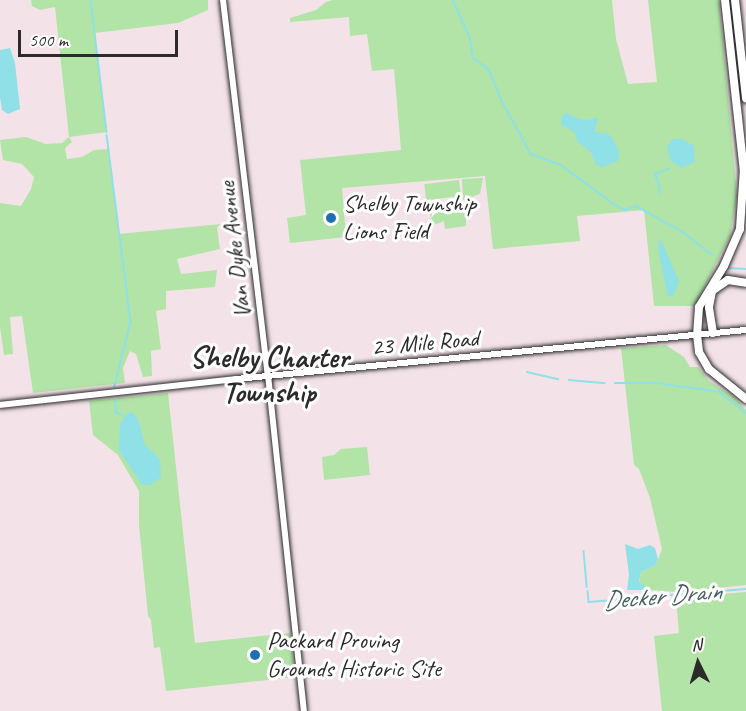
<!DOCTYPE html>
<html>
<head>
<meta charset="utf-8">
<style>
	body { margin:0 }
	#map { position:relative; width:746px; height:711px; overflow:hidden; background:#f3e3e9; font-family:Caveat,sans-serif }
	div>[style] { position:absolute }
	.green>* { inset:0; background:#b1e4a6; transform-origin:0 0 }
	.water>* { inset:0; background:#8fe0e7 }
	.stream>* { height:1.5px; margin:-0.75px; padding:0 0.75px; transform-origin:0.75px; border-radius:0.75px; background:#8fe0e7 }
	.roads { filter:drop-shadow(0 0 2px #2b2b2b) drop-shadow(0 0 2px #2b2b2b) }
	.major>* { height:6px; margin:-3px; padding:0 3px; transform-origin:3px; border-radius:3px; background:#fff }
	.highway>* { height:8px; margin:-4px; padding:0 4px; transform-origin:4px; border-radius:4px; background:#fff }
	.dots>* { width:16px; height:16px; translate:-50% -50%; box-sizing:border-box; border:3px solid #fff; border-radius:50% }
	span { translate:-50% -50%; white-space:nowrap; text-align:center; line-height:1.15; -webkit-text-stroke:6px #fff; paint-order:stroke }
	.poi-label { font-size:24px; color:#2b2b2b }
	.left { translate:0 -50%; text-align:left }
	.street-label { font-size:24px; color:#2b2b2b }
	.water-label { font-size:26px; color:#496163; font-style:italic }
	.district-label { font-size:30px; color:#2b2b2b; font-weight:700 }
	.north { position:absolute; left:668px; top:633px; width:60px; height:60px; -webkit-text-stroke:4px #fff; paint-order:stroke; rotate:355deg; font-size:16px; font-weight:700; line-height:24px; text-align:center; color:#2b2b2b }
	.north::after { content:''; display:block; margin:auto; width:21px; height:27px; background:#2b2b2b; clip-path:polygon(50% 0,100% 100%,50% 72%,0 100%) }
	.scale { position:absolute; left:18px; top:30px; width:160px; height:27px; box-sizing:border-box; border:3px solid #2b2b2b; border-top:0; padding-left:8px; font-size:18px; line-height:21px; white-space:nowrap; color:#2b2b2b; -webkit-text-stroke:4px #fff; paint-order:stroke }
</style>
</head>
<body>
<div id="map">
	<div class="green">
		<i style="clip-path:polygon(31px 0,208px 0,208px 10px,178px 23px,95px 33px,107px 132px,69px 137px,72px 142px,65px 148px,67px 159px,82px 157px,94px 150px,109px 149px,119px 234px,221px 224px,217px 227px,220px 249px,177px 259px,181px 274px,217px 270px,215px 287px,166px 291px,166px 309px,156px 311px,161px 349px,151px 351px,152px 376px,143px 377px,136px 354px,130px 351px,123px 368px,125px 383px,33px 393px,22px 316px,10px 317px,13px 354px,4px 355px,0 327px,0 203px,21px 206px,31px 189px,34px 177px,22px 164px,3px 160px,0 140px,26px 137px,46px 144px,62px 143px,69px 137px,55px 7px,40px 10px,32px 6px)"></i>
		<i style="clip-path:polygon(333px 0,612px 0,616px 39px,628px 84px,657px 82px,648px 0,719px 0,737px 196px,730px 236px,695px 306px,654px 306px,644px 210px,577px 216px,580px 241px,493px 249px,485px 176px,342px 188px,346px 237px,290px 243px,287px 218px,306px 215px,300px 160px,401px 150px,394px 69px,372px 71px,367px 34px,350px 36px,349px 17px,290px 22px,290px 18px,316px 10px,326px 2px)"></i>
		<i style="clip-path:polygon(483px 178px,480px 194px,463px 200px,462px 179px)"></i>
		<i style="left:459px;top:180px;width:16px;height:35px;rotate:83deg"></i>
		<i style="clip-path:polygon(461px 197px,466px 212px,466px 226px,445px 229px,444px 221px,434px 225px,428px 210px)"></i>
		<i style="clip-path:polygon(666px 345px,684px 357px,690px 367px,698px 367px,709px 381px,734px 397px,746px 410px,746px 585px,678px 592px,650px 590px,639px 583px,641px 572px,656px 565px,662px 549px,650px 498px,639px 469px,634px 465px,621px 348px)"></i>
		<i style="clip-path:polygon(168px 393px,195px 643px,290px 633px,295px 677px,166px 691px,160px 647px,154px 648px,151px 620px,148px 616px,139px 525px,139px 491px,118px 455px,93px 435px,89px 401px)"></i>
		<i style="clip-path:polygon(367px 447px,370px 475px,324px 480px,322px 457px,334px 455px,341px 449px)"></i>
		<i style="clip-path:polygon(746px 592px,746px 711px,662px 711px,654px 636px,679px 633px,676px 598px)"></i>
	</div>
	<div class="water">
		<i style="clip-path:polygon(10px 48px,15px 63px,20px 109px,8px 114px,2px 110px,0 97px,0 50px)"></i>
		<i style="clip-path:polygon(566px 113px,582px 120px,598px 118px,594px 132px,608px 134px,612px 138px,619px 151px,618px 161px,602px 167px,596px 165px,591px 152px,577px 141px,575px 133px,561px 124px,562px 116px)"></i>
		<i style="clip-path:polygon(673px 139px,682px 139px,694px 146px,695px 162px,681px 168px,670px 160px,667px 146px)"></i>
		<i style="clip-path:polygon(660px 238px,679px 281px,674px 295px,668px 297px,658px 248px)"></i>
		<i style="clip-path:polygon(132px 412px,138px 419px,145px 445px,160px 459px,161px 477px,151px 485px,142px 485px,119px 450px,120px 424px,128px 413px)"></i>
		<i style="clip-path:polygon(625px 544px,638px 549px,650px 545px,655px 548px,658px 559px,656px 565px,641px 572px,639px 582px,650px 590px,627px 590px,629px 575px)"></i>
	</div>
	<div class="stream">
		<i style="left:91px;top:0;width:133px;rotate:83.1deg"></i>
		<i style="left:453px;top:0;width:41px;rotate:65.3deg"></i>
		<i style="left:470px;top:37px;width:19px;rotate:81deg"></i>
		<i style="left:473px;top:58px;width:19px;rotate:35deg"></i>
		<i style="left:489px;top:69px;width:35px;rotate:68deg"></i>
		<i style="left:502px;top:101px;width:60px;rotate:61.3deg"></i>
		<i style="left:531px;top:154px;width:32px;rotate:20deg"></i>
		<i style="left:561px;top:165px;width:61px;rotate:36.3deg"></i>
		<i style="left:107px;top:135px;width:189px;rotate:82.7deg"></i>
		<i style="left:131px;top:322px;width:66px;rotate:104deg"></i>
		<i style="left:659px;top:193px;width:4px;rotate:-76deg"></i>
		<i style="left:660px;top:189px;width:16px;rotate:-108deg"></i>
		<i style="left:655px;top:174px;width:15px;rotate:-20deg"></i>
		<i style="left:612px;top:203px;width:15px;rotate:28deg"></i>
		<i style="left:625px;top:210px;width:12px;rotate:-20deg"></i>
		<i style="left:636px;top:206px;width:54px;rotate:29deg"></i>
		<i style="left:683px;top:232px;width:37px;rotate:38deg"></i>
		<i style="left:728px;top:268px;width:18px;rotate:3deg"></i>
		<i style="left:527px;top:372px;width:32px;rotate:13deg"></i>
		<i style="left:569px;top:380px;width:36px;rotate:5deg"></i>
		<i style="left:615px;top:383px;width:42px"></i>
		<i style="left:657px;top:383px;width:64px;rotate:8.1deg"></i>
		<i style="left:720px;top:392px;width:33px;rotate:39deg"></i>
		<i style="left:116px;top:400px;width:12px;rotate:90deg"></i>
		<i style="left:116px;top:412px;width:11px;rotate:27deg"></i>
		<i style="left:584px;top:551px;width:36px;rotate:85deg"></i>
		<i style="left:588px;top:591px;width:11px;rotate:85deg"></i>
		<i style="left:589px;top:602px;width:158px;rotate:-4.7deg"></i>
	</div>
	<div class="roads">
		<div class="major">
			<i style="left:223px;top:0;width:378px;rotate:83.2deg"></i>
			<i style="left:268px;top:375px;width:338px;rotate:83.9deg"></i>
			<i style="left:0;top:405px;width:237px;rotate:-6.3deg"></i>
			<i style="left:236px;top:379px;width:512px;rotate:-5.49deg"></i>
		</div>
		<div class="highway">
			<i style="left:725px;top:0;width:172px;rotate:83.7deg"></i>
			<i style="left:735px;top:0;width:99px;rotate:83.6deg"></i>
			<i style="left:744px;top:168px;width:61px;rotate:93.8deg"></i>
			<i style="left:740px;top:229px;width:40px;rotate:113.4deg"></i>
			<i style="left:724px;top:266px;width:48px;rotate:121.4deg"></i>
			<i style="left:699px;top:307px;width:28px;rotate:94deg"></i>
			<i style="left:697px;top:335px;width:17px;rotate:83deg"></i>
			<i style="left:699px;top:352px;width:20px;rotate:60deg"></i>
			<i style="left:709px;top:369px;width:48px;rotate:39deg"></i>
			<i style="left:713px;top:333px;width:26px;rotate:-99deg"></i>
			<i style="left:709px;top:307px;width:16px;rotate:-79deg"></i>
			<i style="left:712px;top:291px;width:19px;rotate:-35deg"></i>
			<i style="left:728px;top:280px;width:18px;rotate:9deg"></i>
		</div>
	</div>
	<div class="dots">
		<i style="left:331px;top:218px;background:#1f6fb2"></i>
		<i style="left:255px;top:655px;background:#1f6fb2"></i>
	</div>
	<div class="poi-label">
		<span class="left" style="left:343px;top:218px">Shelby Township<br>Lions Field</span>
		<span class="left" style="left:267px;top:655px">Packard Proving<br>Grounds Historic Site</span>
	</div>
	<div class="street-label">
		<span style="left:235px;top:250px;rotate:-97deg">Van Dyke Avenue</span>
		<span style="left:425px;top:343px;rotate:-5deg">23 Mile Road</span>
	</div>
	<div class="water-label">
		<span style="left:662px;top:596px;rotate:-5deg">Decker Drain</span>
	</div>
	<div class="district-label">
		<span style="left:269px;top:374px">Shelby Charter<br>Township</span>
	</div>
	<div class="north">N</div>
	<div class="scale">500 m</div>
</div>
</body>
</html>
